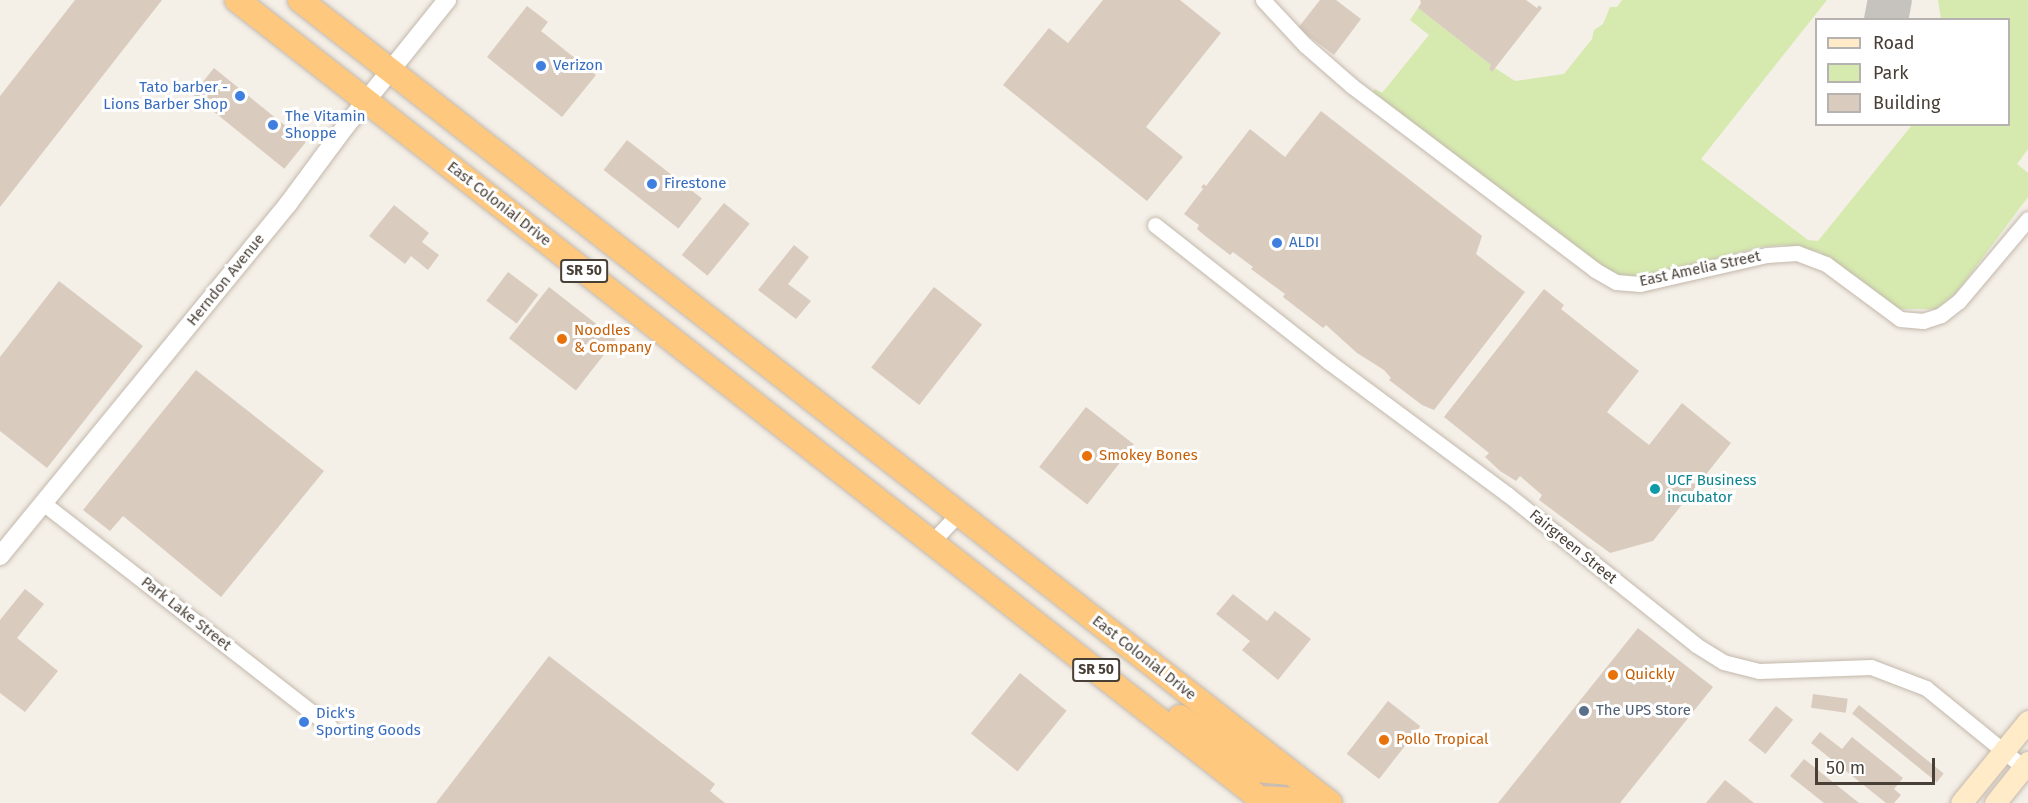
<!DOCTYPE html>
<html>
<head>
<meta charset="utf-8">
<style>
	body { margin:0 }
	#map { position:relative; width:2028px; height:803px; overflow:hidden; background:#f4efe7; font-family:"Fira Sans",sans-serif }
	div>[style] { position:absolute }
	.green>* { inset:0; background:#d6eaaf }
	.taxiway>* { height:44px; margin:-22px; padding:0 22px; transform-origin:22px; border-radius:22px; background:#c6c3bf }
	.building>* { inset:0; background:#d9ccbf; transform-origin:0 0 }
	.roads { filter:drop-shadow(0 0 2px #c3b8ac) drop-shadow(0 0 2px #c3b8ac) }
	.minor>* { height:15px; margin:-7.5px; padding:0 7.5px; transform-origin:7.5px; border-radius:7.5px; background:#fff }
	.tertiary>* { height:18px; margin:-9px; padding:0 9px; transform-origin:9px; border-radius:9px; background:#fff }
	.secondary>* { height:21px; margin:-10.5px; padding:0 10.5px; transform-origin:10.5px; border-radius:10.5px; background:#ffebc7 }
	.trunk>* { height:24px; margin:-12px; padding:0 12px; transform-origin:12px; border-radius:12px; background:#ffc87f }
	.dots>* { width:16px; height:16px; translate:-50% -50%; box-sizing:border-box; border:3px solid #fff; border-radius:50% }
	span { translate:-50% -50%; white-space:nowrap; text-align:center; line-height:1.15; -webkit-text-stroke:6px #fff; paint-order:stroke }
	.shield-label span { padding:2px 4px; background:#fff; border:2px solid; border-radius:4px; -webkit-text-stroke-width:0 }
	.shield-label { font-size:14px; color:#483f36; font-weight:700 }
	.shop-label { font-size:15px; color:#366cbe }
	.left { translate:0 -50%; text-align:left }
	.right { translate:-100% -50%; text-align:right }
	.street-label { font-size:15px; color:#483f36 }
	.food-label { font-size:15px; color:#c56008 }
	.culture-label { font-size:15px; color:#0d838f }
	.service-label { font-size:15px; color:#4e5e75 }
	.legend { position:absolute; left:1815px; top:18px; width:195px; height:108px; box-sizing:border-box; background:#fff; border:2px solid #b6b2af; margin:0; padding:8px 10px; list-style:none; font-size:18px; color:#483f36 }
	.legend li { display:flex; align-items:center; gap:12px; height:30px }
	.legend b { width:30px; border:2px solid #b6b2af }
	.scale { position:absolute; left:1815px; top:758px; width:120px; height:27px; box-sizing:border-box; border:3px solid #483f36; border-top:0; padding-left:8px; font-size:18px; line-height:21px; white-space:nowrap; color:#483f36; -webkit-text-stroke:4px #fff; paint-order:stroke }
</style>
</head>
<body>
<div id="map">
	<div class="green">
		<i style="clip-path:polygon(1622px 0,1827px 0,1701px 159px,1808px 240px,1818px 241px,1912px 125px,2008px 124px,2008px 20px,1941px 19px,1938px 0,2028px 0,2028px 149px,2017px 164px,2028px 173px,2028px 197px,1957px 292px,1936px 309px,1892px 309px,1820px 252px,1783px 245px,1761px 247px,1651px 275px,1635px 278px,1611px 276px,1371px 94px,1375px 89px,1382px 93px,1429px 35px,1410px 20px,1418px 8px,1491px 65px,1489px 69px,1492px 71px,1495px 68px,1515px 81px,1564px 74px,1592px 39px,1594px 30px,1603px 24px,1610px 7px,1617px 7px)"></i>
	</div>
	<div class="taxiway">
		<i style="left:1886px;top:20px;width:20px;rotate:-79deg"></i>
	</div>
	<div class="building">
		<i style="clip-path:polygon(75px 0,162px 0,0 207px,0 96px)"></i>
		<i style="clip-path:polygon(1103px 0,1180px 0,1221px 33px,1146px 127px,1183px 157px,1147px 201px,1003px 85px,1049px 28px,1068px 43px)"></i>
		<i style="clip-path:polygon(1320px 0,1336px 0,1361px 19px,1334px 55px,1298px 28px)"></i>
		<i style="clip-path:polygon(1420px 0,1526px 0,1537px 8px,1539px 5px,1542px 8px,1492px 72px,1489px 69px,1491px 65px,1418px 8px,1421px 3px)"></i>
		<i style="clip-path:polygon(527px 6px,548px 22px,541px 31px,596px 75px,562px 117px,487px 57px)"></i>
		<i style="left:214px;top:68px;width:118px;height:34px;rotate:39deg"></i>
		<i style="clip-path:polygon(1321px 111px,1482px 236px,1476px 254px,1525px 292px,1434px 410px,1422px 405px,1389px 380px,1391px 378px,1384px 370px,1357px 353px,1326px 325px,1323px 328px,1283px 297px,1285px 294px,1251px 269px,1253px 267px,1233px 252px,1230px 255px,1204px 235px,1197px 229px,1199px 225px,1184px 214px,1203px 189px,1201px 187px,1204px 184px,1206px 186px,1250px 129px,1285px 157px)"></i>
		<i style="left:627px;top:140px;width:95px;height:38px;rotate:38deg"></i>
		<i style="left:724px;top:203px;width:33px;height:67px;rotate:39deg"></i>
		<i style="clip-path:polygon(394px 205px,429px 233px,422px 242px,439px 255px,428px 270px,411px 256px,405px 264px,369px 236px)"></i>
		<i style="clip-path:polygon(794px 245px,809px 257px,788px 284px,811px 301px,796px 319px,758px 290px)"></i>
		<i style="left:508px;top:272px;width:38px;height:36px;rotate:37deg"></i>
		<i style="clip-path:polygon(59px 281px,143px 346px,47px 468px,0 431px,0 357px)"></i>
		<i style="left:549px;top:287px;width:85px;height:65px;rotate:38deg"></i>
		<i style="left:934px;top:287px;width:61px;height:102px;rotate:38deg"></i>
		<i style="clip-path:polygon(1544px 289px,1564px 305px,1561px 309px,1639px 371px,1607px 412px,1649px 445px,1682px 403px,1731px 443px,1653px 541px,1610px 553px,1539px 500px,1542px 495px,1520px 476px,1516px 481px,1500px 471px,1485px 457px,1489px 453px,1444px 417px)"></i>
		<i style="clip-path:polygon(196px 370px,324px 471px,221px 597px,123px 516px,110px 531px,83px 510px)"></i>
		<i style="left:1086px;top:407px;width:61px;height:76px;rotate:38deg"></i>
		<i style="clip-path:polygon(25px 589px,44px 604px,17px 638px,58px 671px,25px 712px,0 693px,0 620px)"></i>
		<i style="clip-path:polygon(1233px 594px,1267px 621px,1275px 611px,1311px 639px,1278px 680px,1242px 650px,1250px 641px,1216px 614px)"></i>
		<i style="clip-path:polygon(1638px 628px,1713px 687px,1620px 803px,1498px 803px)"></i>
		<i style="clip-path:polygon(549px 656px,715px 784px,710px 791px,725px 803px,436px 803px)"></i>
		<i style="left:1020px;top:673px;width:60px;height:78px;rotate:39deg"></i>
		<i style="left:1813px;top:694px;width:35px;height:14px;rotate:8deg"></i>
		<i style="left:1388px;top:701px;width:41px;height:67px;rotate:38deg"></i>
		<i style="left:1859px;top:705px;width:109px;height:11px;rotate:39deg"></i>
		<i style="left:1776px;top:706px;width:22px;height:44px;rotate:39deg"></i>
		<i style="clip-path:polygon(1820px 732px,1842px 749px,1852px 737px,1903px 778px,1894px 789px,1901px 795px,1894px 803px,1886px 803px,1811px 743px)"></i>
		<i style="clip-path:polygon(1804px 759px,1859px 803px,1824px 803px,1790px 776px)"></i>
		<i style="clip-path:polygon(1725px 780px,1754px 803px,1706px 803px)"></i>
	</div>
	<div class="roads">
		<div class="minor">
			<i style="left:1263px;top:0;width:62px;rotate:47deg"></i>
			<i style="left:1305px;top:45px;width:62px;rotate:41.1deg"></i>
			<i style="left:1352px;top:86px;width:305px;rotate:37.1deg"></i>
			<i style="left:1595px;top:270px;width:24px;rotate:30deg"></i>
			<i style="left:1616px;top:282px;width:24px;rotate:5deg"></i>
			<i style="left:1640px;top:284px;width:130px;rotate:-12.9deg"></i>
			<i style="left:1767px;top:255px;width:30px;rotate:-4deg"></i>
			<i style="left:1797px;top:253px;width:31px;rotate:21deg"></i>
			<i style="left:1826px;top:264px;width:92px;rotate:36.6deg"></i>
			<i style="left:1900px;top:319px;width:23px;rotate:5deg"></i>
			<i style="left:1923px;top:321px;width:19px;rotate:-18deg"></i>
			<i style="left:1941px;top:315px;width:23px;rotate:-38deg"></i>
			<i style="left:1959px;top:301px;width:107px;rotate:-49.9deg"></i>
			<i style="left:1155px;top:225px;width:221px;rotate:38.2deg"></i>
			<i style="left:1329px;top:362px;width:222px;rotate:36.6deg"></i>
			<i style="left:1507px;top:494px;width:242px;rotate:38.6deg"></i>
			<i style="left:1696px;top:645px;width:32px;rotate:32deg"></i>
			<i style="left:1723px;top:662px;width:37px;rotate:14deg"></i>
			<i style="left:1759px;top:671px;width:112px;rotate:-2deg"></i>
			<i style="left:1871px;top:667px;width:59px;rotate:20.9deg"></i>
			<i style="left:1926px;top:688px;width:132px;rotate:39.1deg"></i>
			<i style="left:43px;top:503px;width:363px;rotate:37.9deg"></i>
			<i style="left:932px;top:542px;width:38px;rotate:-47deg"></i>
		</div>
		<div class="tertiary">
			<i style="left:0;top:556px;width:455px;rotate:-50.7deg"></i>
			<i style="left:288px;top:204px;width:96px;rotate:-53.5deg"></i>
			<i style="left:345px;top:127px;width:163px;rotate:-51.2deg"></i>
		</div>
		<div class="secondary">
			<i style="left:1961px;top:803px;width:106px;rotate:-50.7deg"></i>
			<i style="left:1995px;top:803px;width:53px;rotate:-51.2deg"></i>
		</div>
		<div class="trunk">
			<i style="left:237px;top:0;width:1305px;rotate:37.97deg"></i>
			<i style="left:300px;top:0;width:1306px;rotate:37.94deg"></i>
			<i style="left:1180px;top:717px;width:92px;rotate:35.2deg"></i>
			<i style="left:1255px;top:770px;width:36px;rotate:5deg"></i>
			<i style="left:1260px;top:798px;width:41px;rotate:2.8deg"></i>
			<i style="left:1301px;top:800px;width:4px;rotate:45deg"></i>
		</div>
	</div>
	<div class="dots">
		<i style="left:541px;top:66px;background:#3f7fe0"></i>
		<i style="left:240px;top:96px;background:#3f7fe0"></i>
		<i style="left:273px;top:125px;background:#3f7fe0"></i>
		<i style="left:652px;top:184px;background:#3f7fe0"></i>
		<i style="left:1277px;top:243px;background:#3f7fe0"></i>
		<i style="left:562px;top:339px;background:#e8710a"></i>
		<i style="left:1087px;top:456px;background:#e8710a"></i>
		<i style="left:1655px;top:489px;background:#0f9aa8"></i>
		<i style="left:1613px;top:675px;background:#e8710a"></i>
		<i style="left:1584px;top:711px;background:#5c6f8a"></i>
		<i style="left:304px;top:722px;background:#3f7fe0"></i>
		<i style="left:1384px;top:740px;background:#e8710a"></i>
	</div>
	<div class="shield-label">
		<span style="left:584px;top:271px">SR 50</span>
		<span style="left:1096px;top:670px">SR 50</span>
	</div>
	<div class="shop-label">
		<span class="left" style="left:553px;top:66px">Verizon</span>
		<span class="right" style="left:228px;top:96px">Tato barber -<br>Lions Barber Shop</span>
		<span class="left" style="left:285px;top:125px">The Vitamin<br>Shoppe</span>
		<span class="left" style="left:664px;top:184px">Firestone</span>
		<span class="left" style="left:1289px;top:243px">ALDI</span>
		<span class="left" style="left:316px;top:722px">Dick's<br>Sporting Goods</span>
	</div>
	<div class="street-label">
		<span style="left:499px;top:204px;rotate:38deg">East Colonial Drive</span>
		<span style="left:1700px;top:269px;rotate:-12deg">East Amelia Street</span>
		<span style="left:226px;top:280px;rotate:-51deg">Herndon Avenue</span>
		<span style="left:1573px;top:547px;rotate:39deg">Fairgreen Street</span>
		<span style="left:186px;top:614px;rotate:38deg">Park Lake Street</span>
		<span style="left:1144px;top:658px;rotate:38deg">East Colonial Drive</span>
	</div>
	<div class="food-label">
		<span class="left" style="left:574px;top:339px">Noodles<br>&amp; Company</span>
		<span class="left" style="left:1099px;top:456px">Smokey Bones</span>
		<span class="left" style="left:1625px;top:675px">Quickly</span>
		<span class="left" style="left:1396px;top:740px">Pollo Tropical</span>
	</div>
	<div class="culture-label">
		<span class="left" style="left:1667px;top:489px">UCF Business<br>incubator</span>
	</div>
	<div class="service-label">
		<span class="left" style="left:1596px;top:711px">The UPS Store</span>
	</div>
	<ul class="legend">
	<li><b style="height:8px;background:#ffebc7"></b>Road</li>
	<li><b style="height:16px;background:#d6eaaf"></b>Park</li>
	<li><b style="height:16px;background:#d9ccbf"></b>Building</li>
	</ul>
	<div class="scale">50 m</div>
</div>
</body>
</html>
